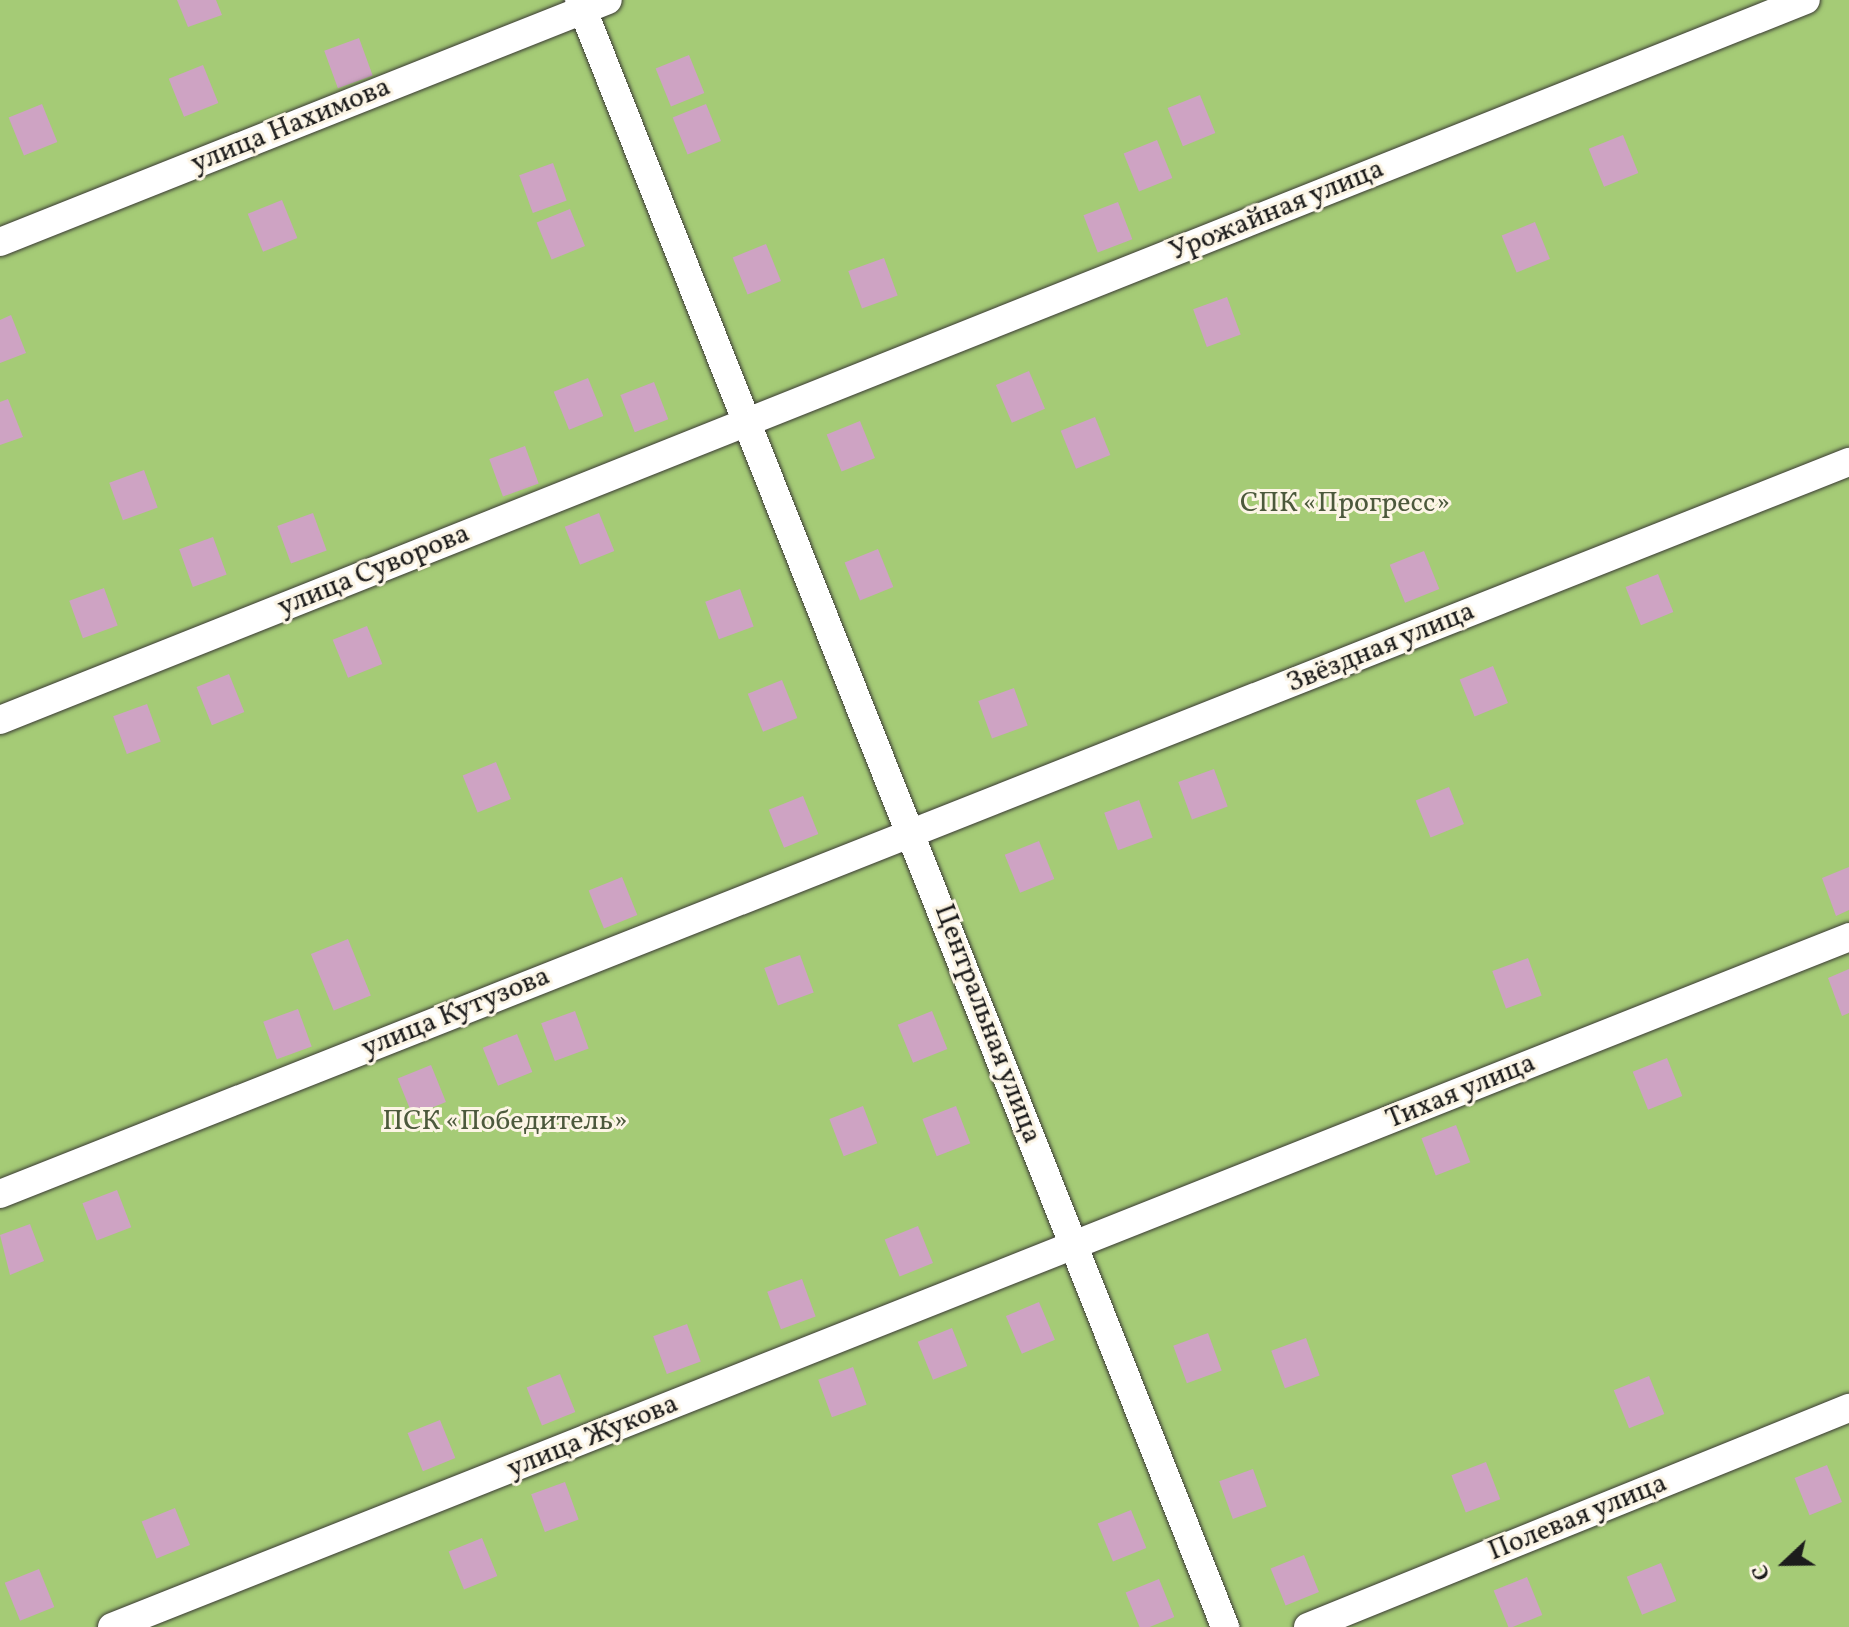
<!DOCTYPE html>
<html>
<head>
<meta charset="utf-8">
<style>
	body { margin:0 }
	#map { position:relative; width:1849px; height:1627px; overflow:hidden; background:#eae2c1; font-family:Vollkorn,serif }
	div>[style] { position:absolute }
	.green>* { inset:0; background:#a5cb76; transform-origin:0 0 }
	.building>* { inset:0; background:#cea3c3; transform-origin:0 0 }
	.roads { filter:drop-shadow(0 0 2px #3b3a35) drop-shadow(0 0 2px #3b3a35) }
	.street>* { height:28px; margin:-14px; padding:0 14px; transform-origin:14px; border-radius:14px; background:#fff }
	span { translate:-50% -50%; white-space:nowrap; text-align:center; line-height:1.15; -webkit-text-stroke:6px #fcf5e5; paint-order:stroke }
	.street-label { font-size:28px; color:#1c1c1c }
	.park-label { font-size:28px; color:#4c593c }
	.north { position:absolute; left:1745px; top:1523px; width:80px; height:80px; -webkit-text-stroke:6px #fcf5e5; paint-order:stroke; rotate:248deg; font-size:22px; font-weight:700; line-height:32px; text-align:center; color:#1c1c1c }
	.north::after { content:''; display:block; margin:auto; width:28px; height:36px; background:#1c1c1c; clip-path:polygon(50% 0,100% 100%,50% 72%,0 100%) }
</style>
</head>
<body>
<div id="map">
	<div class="green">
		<i style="left:0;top:0;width:1849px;height:1627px"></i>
	</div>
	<div class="building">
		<i style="clip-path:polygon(177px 0,216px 0,222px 15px,188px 27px)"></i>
		<i style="left:359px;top:38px;width:40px;height:37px;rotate:70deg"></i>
		<i style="left:689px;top:55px;width:41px;height:36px;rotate:68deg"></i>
		<i style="left:203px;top:65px;width:41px;height:37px;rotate:68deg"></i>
		<i style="left:1200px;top:95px;width:41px;height:35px;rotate:68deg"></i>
		<i style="left:42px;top:104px;width:41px;height:36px;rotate:68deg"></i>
		<i style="left:706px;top:104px;width:40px;height:36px;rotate:68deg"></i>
		<i style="left:1623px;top:135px;width:41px;height:37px;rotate:68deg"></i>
		<i style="left:1157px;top:140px;width:41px;height:36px;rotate:68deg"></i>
		<i style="left:553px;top:163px;width:40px;height:36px;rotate:70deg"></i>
		<i style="left:282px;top:200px;width:41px;height:37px;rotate:68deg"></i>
		<i style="left:1118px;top:202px;width:40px;height:37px;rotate:69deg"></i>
		<i style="left:570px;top:209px;width:40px;height:36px;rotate:68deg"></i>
		<i style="left:1535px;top:222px;width:40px;height:36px;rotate:68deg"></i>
		<i style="left:766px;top:244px;width:40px;height:36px;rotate:68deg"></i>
		<i style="left:884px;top:258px;width:40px;height:38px;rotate:70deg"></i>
		<i style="left:1227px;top:297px;width:40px;height:36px;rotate:70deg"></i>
		<i style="clip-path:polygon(11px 315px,26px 353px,0 363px,0 320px)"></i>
		<i style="left:1029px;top:371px;width:41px;height:36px;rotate:67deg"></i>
		<i style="left:588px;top:378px;width:41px;height:37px;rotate:68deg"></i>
		<i style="left:654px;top:382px;width:40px;height:36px;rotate:69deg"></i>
		<i style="clip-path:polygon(8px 399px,23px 437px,0 445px,0 402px)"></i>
		<i style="left:1095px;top:417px;width:41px;height:37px;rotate:68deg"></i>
		<i style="left:860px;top:421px;width:40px;height:36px;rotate:68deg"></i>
		<i style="left:525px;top:446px;width:40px;height:38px;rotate:70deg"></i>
		<i style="left:144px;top:470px;width:40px;height:37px;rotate:70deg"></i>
		<i style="left:313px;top:513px;width:40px;height:38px;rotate:70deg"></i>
		<i style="left:599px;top:513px;width:41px;height:37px;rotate:68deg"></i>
		<i style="left:213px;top:537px;width:40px;height:36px;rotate:70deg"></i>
		<i style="left:878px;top:549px;width:41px;height:36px;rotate:68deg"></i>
		<i style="left:1424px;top:551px;width:41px;height:37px;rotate:68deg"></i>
		<i style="left:1658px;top:574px;width:41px;height:35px;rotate:68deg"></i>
		<i style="left:104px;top:588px;width:40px;height:37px;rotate:70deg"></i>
		<i style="left:740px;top:589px;width:40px;height:37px;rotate:70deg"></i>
		<i style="left:367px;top:626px;width:41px;height:37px;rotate:68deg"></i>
		<i style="left:1493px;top:666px;width:40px;height:36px;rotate:68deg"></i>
		<i style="left:229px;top:674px;width:41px;height:35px;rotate:68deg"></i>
		<i style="left:782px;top:680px;width:41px;height:37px;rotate:68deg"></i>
		<i style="left:1014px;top:688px;width:40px;height:38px;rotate:70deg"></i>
		<i style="left:147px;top:704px;width:40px;height:36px;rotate:70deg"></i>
		<i style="left:496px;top:762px;width:40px;height:36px;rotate:68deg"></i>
		<i style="left:1214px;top:769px;width:40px;height:38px;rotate:70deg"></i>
		<i style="left:1449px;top:787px;width:40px;height:36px;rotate:68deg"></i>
		<i style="left:803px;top:796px;width:41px;height:37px;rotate:68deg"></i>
		<i style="left:1139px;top:800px;width:40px;height:37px;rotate:70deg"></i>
		<i style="left:1039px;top:841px;width:41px;height:37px;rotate:68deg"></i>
		<i style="clip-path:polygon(1849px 867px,1849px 910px,1836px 916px,1822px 878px)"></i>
		<i style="left:622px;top:877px;width:41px;height:36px;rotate:68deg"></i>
		<i style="left:348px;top:939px;width:61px;height:40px;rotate:68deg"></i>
		<i style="left:800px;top:955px;width:40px;height:38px;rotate:70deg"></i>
		<i style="left:1528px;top:958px;width:40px;height:38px;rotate:70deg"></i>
		<i style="clip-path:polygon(1849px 969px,1849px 1013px,1842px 1016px,1828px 978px)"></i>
		<i style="left:298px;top:1009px;width:40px;height:37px;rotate:70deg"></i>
		<i style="left:575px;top:1011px;width:40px;height:36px;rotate:70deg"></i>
		<i style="left:932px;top:1011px;width:41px;height:37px;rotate:68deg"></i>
		<i style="left:517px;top:1034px;width:41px;height:37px;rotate:68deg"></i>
		<i style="left:1667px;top:1058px;width:41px;height:37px;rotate:68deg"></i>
		<i style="left:431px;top:1065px;width:40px;height:36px;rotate:68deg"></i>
		<i style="left:863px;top:1106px;width:40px;height:36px;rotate:69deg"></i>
		<i style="left:956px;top:1106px;width:40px;height:36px;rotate:69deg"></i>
		<i style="left:1456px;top:1125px;width:40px;height:37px;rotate:69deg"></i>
		<i style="left:117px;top:1190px;width:40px;height:37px;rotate:69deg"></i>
		<i style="clip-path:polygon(30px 1224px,44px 1261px,10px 1275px,0 1235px)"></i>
		<i style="left:918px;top:1226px;width:40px;height:36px;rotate:68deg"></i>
		<i style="left:802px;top:1279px;width:40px;height:37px;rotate:70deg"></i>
		<i style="left:1039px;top:1302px;width:41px;height:36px;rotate:67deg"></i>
		<i style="left:687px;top:1324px;width:40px;height:36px;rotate:70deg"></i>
		<i style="left:952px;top:1328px;width:41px;height:37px;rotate:68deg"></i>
		<i style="left:1208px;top:1333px;width:40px;height:37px;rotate:70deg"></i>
		<i style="left:1306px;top:1338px;width:40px;height:37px;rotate:70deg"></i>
		<i style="left:853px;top:1367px;width:40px;height:37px;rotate:70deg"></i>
		<i style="left:560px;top:1374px;width:41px;height:36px;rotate:68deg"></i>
		<i style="left:1649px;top:1376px;width:41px;height:38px;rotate:68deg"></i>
		<i style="left:440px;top:1420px;width:41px;height:35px;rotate:68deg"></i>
		<i style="left:1486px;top:1462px;width:40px;height:37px;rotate:69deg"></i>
		<i style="left:1827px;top:1465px;width:40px;height:35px;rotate:68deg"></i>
		<i style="left:1253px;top:1469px;width:40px;height:36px;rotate:70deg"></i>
		<i style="left:565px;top:1482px;width:40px;height:36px;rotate:70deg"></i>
		<i style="left:175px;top:1508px;width:40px;height:36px;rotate:68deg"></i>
		<i style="left:1131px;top:1510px;width:41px;height:36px;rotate:68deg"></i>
		<i style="left:482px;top:1538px;width:41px;height:36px;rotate:68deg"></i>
		<i style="left:1304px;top:1555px;width:40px;height:36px;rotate:68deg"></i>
		<i style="left:1661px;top:1563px;width:41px;height:37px;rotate:68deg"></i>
		<i style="left:39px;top:1569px;width:41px;height:37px;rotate:68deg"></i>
		<i style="left:1527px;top:1577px;width:41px;height:36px;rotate:68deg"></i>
		<i style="left:1159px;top:1579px;width:41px;height:36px;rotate:68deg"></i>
	</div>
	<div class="roads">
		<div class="street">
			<i style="left:579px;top:0;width:1751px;rotate:68.34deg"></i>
			<i style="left:0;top:242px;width:654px;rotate:-21.7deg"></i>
			<i style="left:0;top:720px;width:1944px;rotate:-21.74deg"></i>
			<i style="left:0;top:1194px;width:1989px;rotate:-21.6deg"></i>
			<i style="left:112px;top:1627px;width:1869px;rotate:-21.66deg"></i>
			<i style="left:1308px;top:1627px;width:584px;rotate:-22.04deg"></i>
		</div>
	</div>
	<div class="street-label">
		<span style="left:291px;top:126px;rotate:-22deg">улица Нахимова</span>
		<span style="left:1277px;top:211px;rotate:-22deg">Урожайная улица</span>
		<span style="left:374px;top:571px;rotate:-22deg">улица Суворова</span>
		<span style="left:1381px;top:648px;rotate:-22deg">Звёздная улица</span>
		<span style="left:456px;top:1013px;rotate:-22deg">улица Кутузова</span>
		<span style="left:987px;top:1024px;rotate:69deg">Центральная улица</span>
		<span style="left:1461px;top:1092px;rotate:-22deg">Тихая улица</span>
		<span style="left:593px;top:1437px;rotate:-22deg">улица Жукова</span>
		<span style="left:1578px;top:1518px;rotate:-22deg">Полевая улица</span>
	</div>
	<div class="park-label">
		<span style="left:1345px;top:504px">СПК «Прогресс»</span>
		<span style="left:505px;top:1122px">ПСК «Победитель»</span>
	</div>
	<div class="north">С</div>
</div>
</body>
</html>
